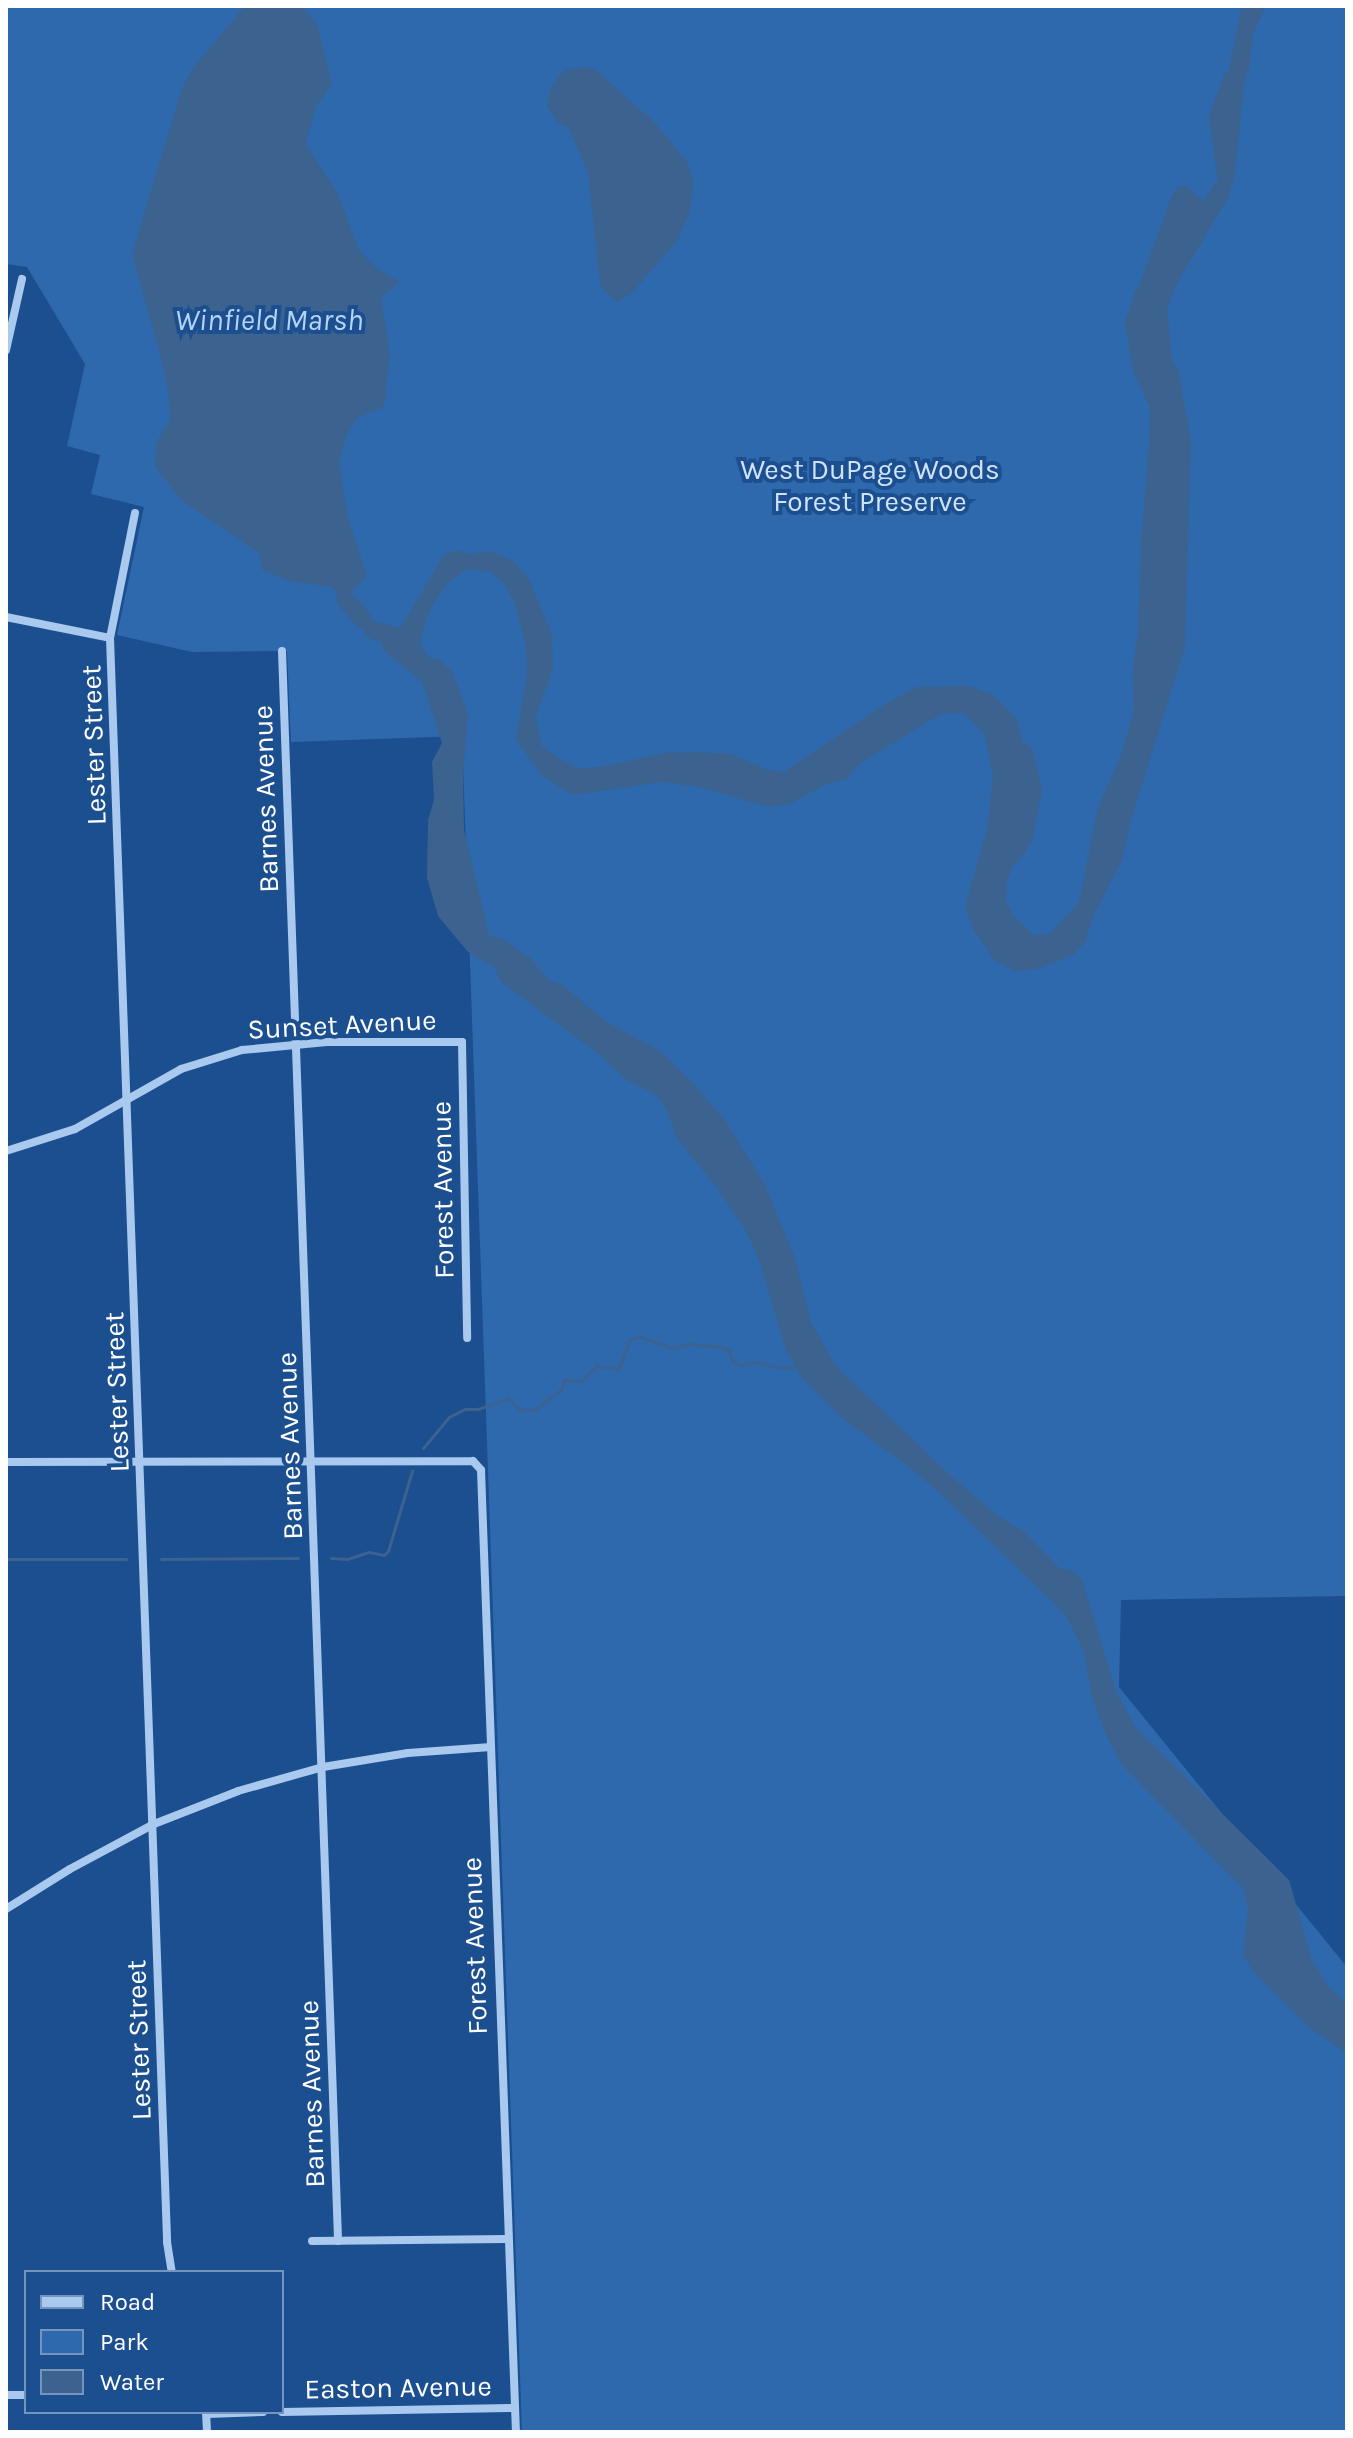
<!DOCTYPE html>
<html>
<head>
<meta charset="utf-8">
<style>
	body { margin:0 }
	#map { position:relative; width:1353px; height:2438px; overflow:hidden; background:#1b4f8f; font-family:Karla,sans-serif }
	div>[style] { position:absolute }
	.green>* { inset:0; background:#2e69ad }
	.water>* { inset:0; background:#3c6290 }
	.stream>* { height:3px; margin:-1.5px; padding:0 1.5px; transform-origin:1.5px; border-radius:1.5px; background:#3c6290 }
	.river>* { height:18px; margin:-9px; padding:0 9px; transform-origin:9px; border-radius:9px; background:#3c6290 }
	.minor>* { height:8px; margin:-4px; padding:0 4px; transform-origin:4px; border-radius:4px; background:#a9c9ee }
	span { translate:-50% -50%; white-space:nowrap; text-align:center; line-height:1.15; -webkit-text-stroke:8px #1b4f8f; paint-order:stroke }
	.park-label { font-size:28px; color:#cfe3fa }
	.street-label { font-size:28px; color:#fff }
	.water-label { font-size:30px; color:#b5d3f5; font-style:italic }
	.frame { position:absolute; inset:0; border:8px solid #fff; pointer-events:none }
	.legend { position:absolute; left:24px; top:2270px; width:260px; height:144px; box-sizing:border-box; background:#1b4f8f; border:2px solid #7695bc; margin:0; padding:10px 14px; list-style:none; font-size:24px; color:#fff }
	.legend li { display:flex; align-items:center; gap:16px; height:40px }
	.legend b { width:40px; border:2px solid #7695bc }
</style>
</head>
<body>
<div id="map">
	<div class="green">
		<i style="clip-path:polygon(6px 6px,1347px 6px,1347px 1596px,1121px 1600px,1119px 1687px,1347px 1967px,1347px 2432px,522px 2432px,462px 736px,291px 742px,287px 651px,192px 652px,117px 635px,144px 507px,91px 494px,100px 455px,67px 446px,85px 364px,27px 267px,6px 264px)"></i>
	</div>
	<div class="water">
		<i style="clip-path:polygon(245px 6px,302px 6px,318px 26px,332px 84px,316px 106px,306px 144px,338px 194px,359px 250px,376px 268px,400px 282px,381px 297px,390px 355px,384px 407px,358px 417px,347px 435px,339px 461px,348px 518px,367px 576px,345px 599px,331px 587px,290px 581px,262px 570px,259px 553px,181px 500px,155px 466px,157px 441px,170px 420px,169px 400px,164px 369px,132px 254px,181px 91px,193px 68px)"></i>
		<i style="clip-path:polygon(1242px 6px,1266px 6px,1253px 34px,1249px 69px,1245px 76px,1235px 174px,1228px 198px,1176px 285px,1167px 310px,1172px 360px,1178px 369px,1191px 440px,1185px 647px,1129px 827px,1123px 858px,1094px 915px,1085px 942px,1073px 955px,1038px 969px,1015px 971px,994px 960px,974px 930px,965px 907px,987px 829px,993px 776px,984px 733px,963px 713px,941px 714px,859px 764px,847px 779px,824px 785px,790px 804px,767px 807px,700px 787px,662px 782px,573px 795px,542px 776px,516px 739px,527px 675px,526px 648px,515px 603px,504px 583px,490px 572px,467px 569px,447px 583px,428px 613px,420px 643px,428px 657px,440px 660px,452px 672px,468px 713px,463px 774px,464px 830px,489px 935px,503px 939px,530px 958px,549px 980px,564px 986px,605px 1021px,660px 1051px,693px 1083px,727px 1123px,765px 1185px,795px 1258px,811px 1322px,835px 1365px,952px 1477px,998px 1516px,1023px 1531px,1059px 1568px,1071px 1570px,1082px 1579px,1116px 1691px,1135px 1727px,1289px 1880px,1312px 1960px,1329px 1987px,1347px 2004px,1347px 2053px,1308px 2027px,1254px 1973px,1243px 1955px,1248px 1909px,1243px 1888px,1122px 1765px,1108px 1739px,1092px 1698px,1084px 1652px,1065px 1614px,942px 1495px,908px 1466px,844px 1420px,802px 1378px,786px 1350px,759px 1260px,745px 1229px,715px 1185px,678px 1140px,665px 1107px,656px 1095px,625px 1079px,599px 1054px,501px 982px,494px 967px,468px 952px,438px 916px,427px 878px,428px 820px,434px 800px,432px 762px,442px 743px,422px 682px,382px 649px,381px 640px,402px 625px,444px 555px,457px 550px,470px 554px,490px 551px,513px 561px,529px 579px,552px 634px,553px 668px,536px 716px,542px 747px,576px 768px,601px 767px,664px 753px,692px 752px,731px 754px,768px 770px,784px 772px,877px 709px,916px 687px,970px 686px,992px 694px,1017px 719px,1029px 772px,1023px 839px,1007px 881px,1006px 903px,1014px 916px,1035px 936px,1051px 933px,1079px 902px,1097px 811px,1122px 752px,1134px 709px,1132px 675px,1138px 632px,1141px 542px,1149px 442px,1150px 399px,1137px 321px,1140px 283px,1171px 198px,1179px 186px,1186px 186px,1203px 201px,1219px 178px,1226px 84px)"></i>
		<i style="clip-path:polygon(587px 67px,597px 71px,654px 122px,688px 163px,694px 183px,689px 214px,677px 241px,632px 293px,617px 302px,600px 286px,588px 172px,568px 127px,557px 122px,547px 106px,551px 87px,564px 70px)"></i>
	</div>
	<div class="stream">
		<i style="left:423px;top:1448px;width:40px;rotate:-50deg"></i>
		<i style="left:449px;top:1417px;width:18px;rotate:-27deg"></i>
		<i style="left:465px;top:1409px;width:13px"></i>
		<i style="left:478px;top:1409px;width:32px;rotate:-20deg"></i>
		<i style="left:508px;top:1398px;width:16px;rotate:45deg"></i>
		<i style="left:519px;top:1409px;width:15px;rotate:4deg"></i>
		<i style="left:534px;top:1410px;width:34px;rotate:-37deg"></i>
		<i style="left:561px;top:1390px;width:10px;rotate:-73deg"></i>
		<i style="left:564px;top:1380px;width:18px;rotate:3deg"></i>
		<i style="left:582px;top:1381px;width:21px;rotate:-47deg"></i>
		<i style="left:596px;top:1366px;width:23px;rotate:7deg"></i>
		<i style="left:619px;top:1369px;width:32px;rotate:-70deg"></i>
		<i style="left:630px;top:1339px;width:11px;rotate:-10deg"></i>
		<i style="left:641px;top:1337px;width:32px;rotate:20deg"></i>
		<i style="left:671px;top:1348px;width:17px;rotate:-13deg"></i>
		<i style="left:688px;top:1344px;width:32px;rotate:5deg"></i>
		<i style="left:720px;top:1347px;width:9px;rotate:18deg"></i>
		<i style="left:729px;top:1350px;width:11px;rotate:75deg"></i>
		<i style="left:732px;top:1361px;width:10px;rotate:24deg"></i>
		<i style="left:741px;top:1365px;width:14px;rotate:-12deg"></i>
		<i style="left:755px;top:1362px;width:31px;rotate:13deg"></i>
		<i style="left:785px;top:1369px;width:12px;rotate:-20deg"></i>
		<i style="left:331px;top:1558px;width:16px;rotate:4deg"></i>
		<i style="left:347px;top:1559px;width:23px;rotate:-18deg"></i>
		<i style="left:369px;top:1552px;width:15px;rotate:11deg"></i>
		<i style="left:384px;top:1555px;width:6px;rotate:-45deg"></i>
		<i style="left:388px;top:1551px;width:84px;rotate:-73.3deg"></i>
		<i style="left:6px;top:1559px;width:120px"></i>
		<i style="left:161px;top:1559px;width:137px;rotate:-0.4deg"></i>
	</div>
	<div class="river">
		<i style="left:1226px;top:174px;width:58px;rotate:-98deg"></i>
		<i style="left:1218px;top:117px;width:40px;rotate:-69.8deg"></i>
		<i style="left:1144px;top:294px;width:31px;rotate:109deg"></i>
		<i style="left:1134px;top:323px;width:48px;rotate:80.3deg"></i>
		<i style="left:1142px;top:370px;width:32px;rotate:64deg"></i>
		<i style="left:345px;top:599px;width:28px;rotate:49deg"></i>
		<i style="left:373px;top:630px;width:33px;rotate:16deg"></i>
		<i style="left:1011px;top:856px;width:23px;rotate:-56deg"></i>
		<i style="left:1024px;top:837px;width:49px;rotate:-79.4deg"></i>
		<i style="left:1033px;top:789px;width:38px;rotate:-104deg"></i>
	</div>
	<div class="minor">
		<i style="left:6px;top:350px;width:73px;rotate:-77.3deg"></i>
		<i style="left:135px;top:513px;width:127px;rotate:101.3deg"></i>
		<i style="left:110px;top:638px;width:1605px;rotate:87.96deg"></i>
		<i style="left:167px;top:2242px;width:30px;rotate:81deg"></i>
		<i style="left:6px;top:617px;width:106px;rotate:11.4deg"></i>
		<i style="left:282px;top:651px;width:1591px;rotate:87.98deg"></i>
		<i style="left:6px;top:1151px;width:72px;rotate:-17.7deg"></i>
		<i style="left:75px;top:1129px;width:122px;rotate:-29.5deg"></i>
		<i style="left:181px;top:1069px;width:64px;rotate:-17.3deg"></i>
		<i style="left:242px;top:1050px;width:85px;rotate:-5.4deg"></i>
		<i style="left:327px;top:1042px;width:135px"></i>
		<i style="left:462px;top:1042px;width:296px;rotate:89deg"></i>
		<i style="left:6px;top:1462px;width:467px;rotate:-0.1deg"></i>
		<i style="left:473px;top:1461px;width:12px;rotate:48deg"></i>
		<i style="left:481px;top:1470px;width:963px;rotate:87.92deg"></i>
		<i style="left:6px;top:1909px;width:75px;rotate:-32deg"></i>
		<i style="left:70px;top:1869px;width:95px;rotate:-28.2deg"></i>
		<i style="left:154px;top:1824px;width:90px;rotate:-21.4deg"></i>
		<i style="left:238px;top:1791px;width:88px;rotate:-15.8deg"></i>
		<i style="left:323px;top:1767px;width:86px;rotate:-9.4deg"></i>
		<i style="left:408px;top:1753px;width:83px;rotate:-4.1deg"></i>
		<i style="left:312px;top:2241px;width:195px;rotate:-0.6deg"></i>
		<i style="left:6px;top:2395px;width:20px"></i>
		<i style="left:206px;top:2412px;width:20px;rotate:87deg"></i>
		<i style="left:282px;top:2412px;width:233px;rotate:-1deg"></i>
		<i style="left:207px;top:2414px;width:56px;rotate:-2deg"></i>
	</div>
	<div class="park-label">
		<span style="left:870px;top:486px">West DuPage Woods<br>Forest Preserve</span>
	</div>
	<div class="street-label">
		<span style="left:94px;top:745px;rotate:-92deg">Lester Street</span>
		<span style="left:266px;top:799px;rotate:-92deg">Barnes Avenue</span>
		<span style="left:342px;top:1025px;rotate:-3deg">Sunset Avenue</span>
		<span style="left:443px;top:1190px;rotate:-91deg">Forest Avenue</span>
		<span style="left:117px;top:1392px;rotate:-92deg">Lester Street</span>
		<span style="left:290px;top:1446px;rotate:-92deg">Barnes Avenue</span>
		<span style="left:475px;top:1946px;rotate:-92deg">Forest Avenue</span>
		<span style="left:139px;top:2040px;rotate:-92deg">Lester Street</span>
		<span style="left:312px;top:2094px;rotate:-92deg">Barnes Avenue</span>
		<span style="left:398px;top:2388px;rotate:-1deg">Easton Avenue</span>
	</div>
	<div class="water-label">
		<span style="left:269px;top:320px">Winfield Marsh</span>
	</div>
	<div class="frame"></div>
	<ul class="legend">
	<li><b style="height:10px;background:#a9c9ee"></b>Road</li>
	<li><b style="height:22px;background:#2e69ad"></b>Park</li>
	<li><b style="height:22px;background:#3c6290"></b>Water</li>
	</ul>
</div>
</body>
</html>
